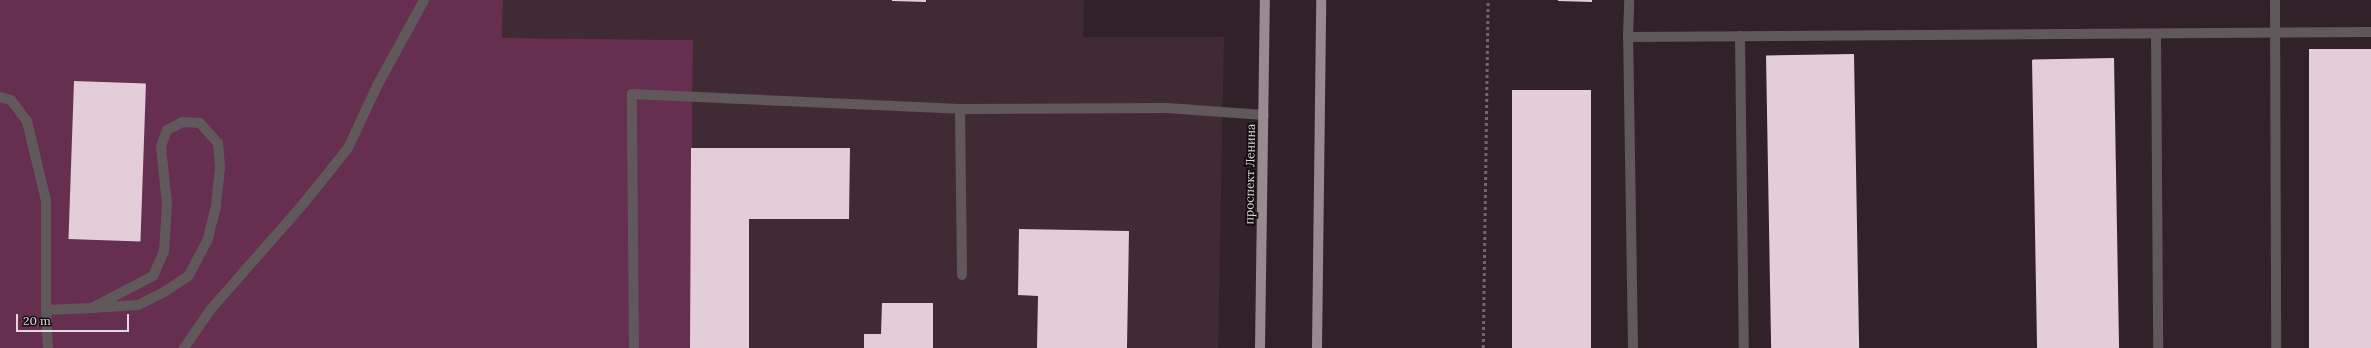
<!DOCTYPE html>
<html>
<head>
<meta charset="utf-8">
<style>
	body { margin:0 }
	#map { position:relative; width:2371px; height:348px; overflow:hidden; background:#31222a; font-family:Lora,serif }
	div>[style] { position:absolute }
	.built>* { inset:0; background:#402b35 }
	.green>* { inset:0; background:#662f4f }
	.building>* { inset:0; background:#e3cdd8; transform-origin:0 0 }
	.path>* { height:2.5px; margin-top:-1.25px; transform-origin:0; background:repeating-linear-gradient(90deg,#73666d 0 3px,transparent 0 6px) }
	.service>* { height:10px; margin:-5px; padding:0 5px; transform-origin:5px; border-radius:5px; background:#61585c }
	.primary>* { height:10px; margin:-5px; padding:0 5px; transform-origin:5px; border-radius:5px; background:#998991 }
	span { translate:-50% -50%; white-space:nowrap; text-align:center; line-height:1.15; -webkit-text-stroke:4px #150e11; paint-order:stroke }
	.street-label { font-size:12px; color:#e3d8de }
	.scale { position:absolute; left:16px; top:314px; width:113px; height:18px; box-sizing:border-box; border:2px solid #e3d8de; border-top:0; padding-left:5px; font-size:12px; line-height:14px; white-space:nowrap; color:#e3d8de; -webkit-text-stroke:3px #150e11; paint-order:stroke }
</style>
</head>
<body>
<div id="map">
	<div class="built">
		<i style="clip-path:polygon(503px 0,1084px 0,1083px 37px,1224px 37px,1218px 348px,690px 348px,693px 40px,502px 38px)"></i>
	</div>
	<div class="green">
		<i style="clip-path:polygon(0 0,503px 0,502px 38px,693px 40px,690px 348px,0 348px)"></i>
	</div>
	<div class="building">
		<i style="clip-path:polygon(892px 0,926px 0,926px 2px,892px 1px)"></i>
		<i style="clip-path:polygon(1558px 0,1592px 0,1592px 2px,1558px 1px)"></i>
		<i style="left:2309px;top:49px;width:62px;height:299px"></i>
		<i style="left:1854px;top:54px;width:294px;height:88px;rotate:89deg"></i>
		<i style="left:2114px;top:58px;width:290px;height:82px;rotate:89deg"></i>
		<i style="left:74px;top:81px;width:72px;height:158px;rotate:2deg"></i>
		<i style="left:1512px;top:90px;width:79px;height:258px"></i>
		<i style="clip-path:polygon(691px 148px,850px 148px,849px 219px,749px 219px,749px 348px,690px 348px)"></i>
		<i style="clip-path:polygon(1019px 229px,1129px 231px,1127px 348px,1037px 348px,1038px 296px,1018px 295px)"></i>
		<i style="clip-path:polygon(882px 303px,933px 303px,933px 348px,864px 348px,864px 334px,881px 334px)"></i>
	</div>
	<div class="path">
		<i style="left:1483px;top:348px;width:348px;rotate:-89.2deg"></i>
	</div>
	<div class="service">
		<i style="left:2275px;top:0;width:348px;rotate:89.8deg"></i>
		<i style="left:2156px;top:34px;width:314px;rotate:89.6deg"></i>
		<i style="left:1740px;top:36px;width:312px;rotate:89.3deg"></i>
		<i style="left:1628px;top:37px;width:37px;rotate:-88deg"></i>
		<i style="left:0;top:97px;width:11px;rotate:15deg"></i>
		<i style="left:11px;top:100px;width:26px;rotate:53deg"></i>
		<i style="left:27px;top:121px;width:82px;rotate:76.6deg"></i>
		<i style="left:46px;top:201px;width:109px;rotate:90deg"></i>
		<i style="left:46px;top:310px;width:38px;rotate:87deg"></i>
		<i style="left:960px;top:109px;width:166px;rotate:89.3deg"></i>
		<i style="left:46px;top:310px;width:46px;rotate:-2.5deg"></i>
		<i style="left:92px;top:308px;width:69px;rotate:-27.7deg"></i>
		<i style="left:153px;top:276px;width:27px;rotate:-66deg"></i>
		<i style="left:164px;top:251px;width:46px;rotate:-86.3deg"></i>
		<i style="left:167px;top:205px;width:59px;rotate:-95.8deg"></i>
		<i style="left:161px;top:146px;width:17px;rotate:-69deg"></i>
		<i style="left:167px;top:130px;width:18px;rotate:-27deg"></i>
		<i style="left:183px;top:122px;width:17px;rotate:3deg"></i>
		<i style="left:200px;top:123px;width:27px;rotate:48deg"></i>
		<i style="left:218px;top:143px;width:24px;rotate:85deg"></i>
		<i style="left:220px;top:167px;width:39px;rotate:96deg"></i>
		<i style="left:216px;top:206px;width:36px;rotate:104deg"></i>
		<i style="left:207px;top:241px;width:40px;rotate:118deg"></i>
		<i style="left:188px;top:276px;width:27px;rotate:146deg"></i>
		<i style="left:166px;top:291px;width:31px;rotate:153deg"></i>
		<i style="left:138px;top:305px;width:46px;rotate:176.3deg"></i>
		<i style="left:184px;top:348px;width:47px;rotate:-55.3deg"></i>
		<i style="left:211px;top:309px;width:141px;rotate:-48.7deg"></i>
		<i style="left:304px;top:203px;width:70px;rotate:-51.3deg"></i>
		<i style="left:348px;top:148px;width:68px;rotate:-64.9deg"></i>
		<i style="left:377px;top:86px;width:98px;rotate:-61.3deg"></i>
		<i style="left:634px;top:348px;width:254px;rotate:-90.5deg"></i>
		<i style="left:632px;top:94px;width:328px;rotate:2.6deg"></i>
		<i style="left:960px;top:109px;width:207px;rotate:-0.3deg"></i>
		<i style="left:1167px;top:108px;width:97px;rotate:4.1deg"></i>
		<i style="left:1633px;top:348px;width:311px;rotate:-90.9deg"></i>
		<i style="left:1628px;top:37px;width:743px;rotate:-0.39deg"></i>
	</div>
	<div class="primary">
		<i style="left:1260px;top:348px;width:348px;rotate:-89.2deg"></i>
		<i style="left:1317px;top:348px;width:348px;rotate:-89.3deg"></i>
	</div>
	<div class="street-label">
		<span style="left:1250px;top:174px;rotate:-89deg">проспект Ленина</span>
	</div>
	<div class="scale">20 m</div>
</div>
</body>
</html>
